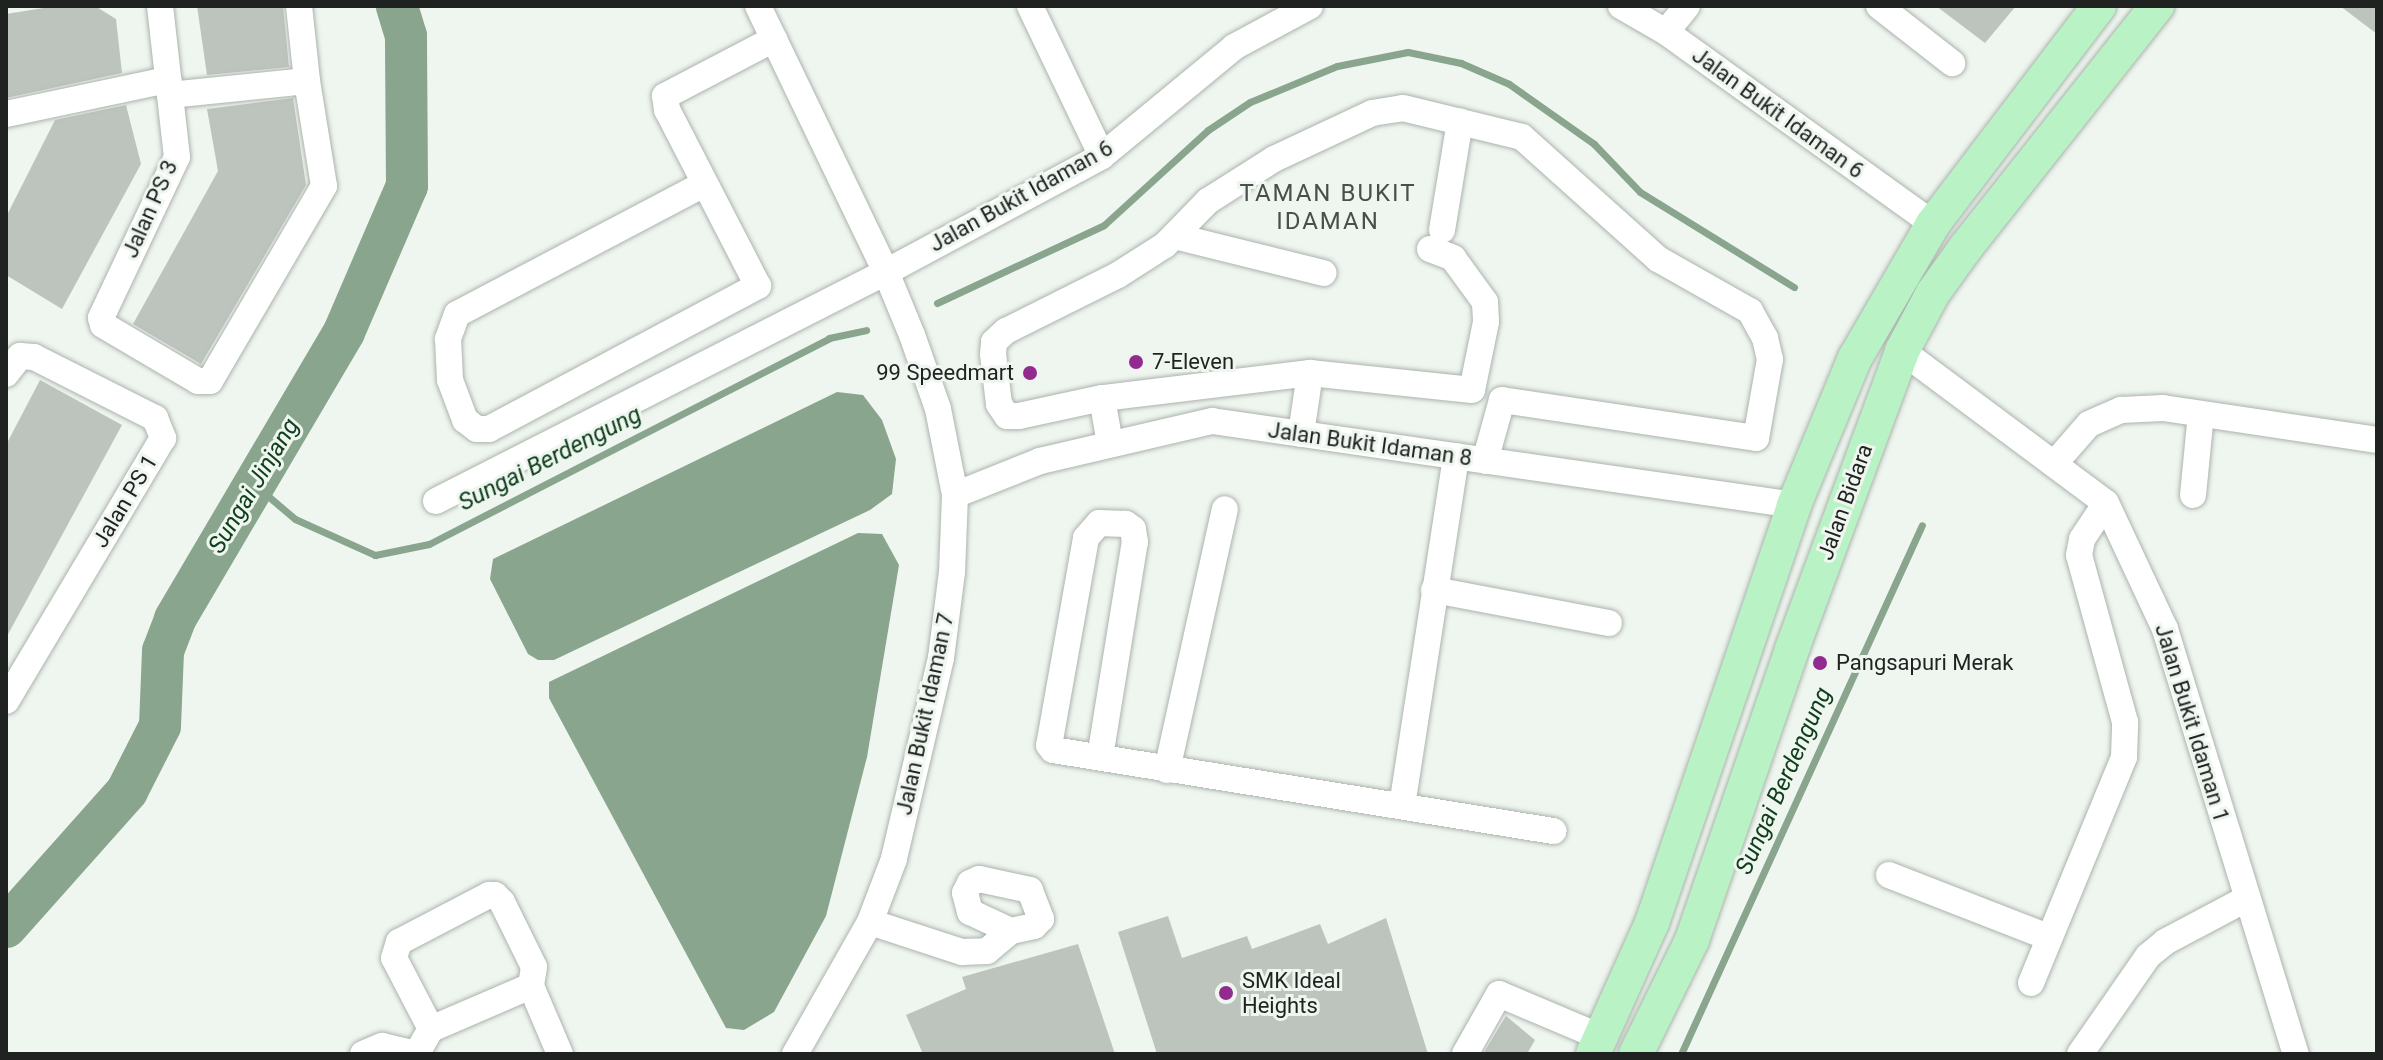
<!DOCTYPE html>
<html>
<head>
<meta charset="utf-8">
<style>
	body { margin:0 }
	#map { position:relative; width:2383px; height:1060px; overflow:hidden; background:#eef6ef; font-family:Roboto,sans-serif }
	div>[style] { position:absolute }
	.water>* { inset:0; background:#89a58d }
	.stream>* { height:7px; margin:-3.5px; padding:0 3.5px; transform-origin:3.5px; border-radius:3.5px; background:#89a58d }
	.river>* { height:42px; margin:-21px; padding:0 21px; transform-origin:21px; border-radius:21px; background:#89a58d }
	.building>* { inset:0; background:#bdc4be }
	.roads { filter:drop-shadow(0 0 2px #acb3ad) drop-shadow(0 0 2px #acb3ad) }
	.minor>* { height:26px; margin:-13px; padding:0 13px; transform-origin:13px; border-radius:13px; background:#fff }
	.major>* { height:34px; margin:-17px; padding:0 17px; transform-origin:17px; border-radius:17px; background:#b9f2c5 }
	.dots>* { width:22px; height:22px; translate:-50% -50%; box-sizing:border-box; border:4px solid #eef6ef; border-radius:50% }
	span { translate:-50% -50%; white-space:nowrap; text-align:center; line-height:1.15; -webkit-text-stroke:6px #eef6ef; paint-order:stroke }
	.street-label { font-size:22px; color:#1f2220 }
	.poi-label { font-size:22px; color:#1f2220 }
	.left { translate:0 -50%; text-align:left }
	.right { translate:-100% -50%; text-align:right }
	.neighbourhood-label { font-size:24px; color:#49504a; letter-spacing:2px }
	.water-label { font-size:24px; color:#0f3e1c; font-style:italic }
	.frame { position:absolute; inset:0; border:8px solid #1f2220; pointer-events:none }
</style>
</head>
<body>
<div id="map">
	<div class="water">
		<i style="clip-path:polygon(837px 392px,863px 395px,882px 420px,896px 459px,892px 494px,870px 510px,554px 660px,538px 660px,528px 654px,490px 579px,493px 559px)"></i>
		<i style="clip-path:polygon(858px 533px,882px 534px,899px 565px,867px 757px,826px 916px,774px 1012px,744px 1030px,726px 1028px,549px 698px,549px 682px)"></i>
	</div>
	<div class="stream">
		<i style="left:937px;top:303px;width:184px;rotate:-25deg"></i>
		<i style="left:1104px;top:225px;width:141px;rotate:-42.4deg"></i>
		<i style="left:1208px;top:130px;width:50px;rotate:-33.7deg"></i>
		<i style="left:1250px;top:102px;width:94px;rotate:-22.5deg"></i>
		<i style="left:1337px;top:66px;width:72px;rotate:-11.2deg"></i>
		<i style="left:1408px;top:52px;width:54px;rotate:11.7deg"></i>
		<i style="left:1461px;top:63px;width:52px;rotate:23.6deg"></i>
		<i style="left:1509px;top:84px;width:104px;rotate:35.2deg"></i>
		<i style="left:1594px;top:144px;width:66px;rotate:46.2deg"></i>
		<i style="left:1640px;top:192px;width:181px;rotate:31.7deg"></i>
		<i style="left:255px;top:485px;width:52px;rotate:40.4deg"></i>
		<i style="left:295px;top:519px;width:88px;rotate:24.2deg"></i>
		<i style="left:375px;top:555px;width:55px;rotate:-11.5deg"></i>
		<i style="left:429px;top:544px;width:450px;rotate:-27.2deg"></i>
		<i style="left:829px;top:338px;width:38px;rotate:-12deg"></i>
		<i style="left:1681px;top:1054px;width:581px;rotate:-65.51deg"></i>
	</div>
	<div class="river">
		<i style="left:6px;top:927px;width:182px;rotate:-48.3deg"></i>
		<i style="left:127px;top:791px;width:73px;rotate:-63.1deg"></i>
		<i style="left:160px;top:726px;width:75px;rotate:-87.7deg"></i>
		<i style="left:163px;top:651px;width:34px;rotate:-69deg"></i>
		<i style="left:175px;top:619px;width:333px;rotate:-59.5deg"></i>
		<i style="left:344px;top:332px;width:159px;rotate:-66.7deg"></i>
		<i style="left:407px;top:186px;width:150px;rotate:-90.4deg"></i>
		<i style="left:406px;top:36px;width:31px;rotate:-107deg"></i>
	</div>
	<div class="building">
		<i style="clip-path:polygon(56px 6px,95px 6px,116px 19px,122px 73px,6px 98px,6px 14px)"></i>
		<i style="clip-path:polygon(197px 6px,283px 6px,289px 67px,207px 75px)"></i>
		<i style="clip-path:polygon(1936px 6px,2016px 6px,1985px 43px)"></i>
		<i style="clip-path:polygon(2340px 6px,2377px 6px,2377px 34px)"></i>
		<i style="clip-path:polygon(293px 98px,306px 185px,201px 364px,133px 324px,218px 171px,207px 109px)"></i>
		<i style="clip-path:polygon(126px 105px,141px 164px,62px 309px,6px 275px,6px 217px,55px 120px)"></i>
		<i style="clip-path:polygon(40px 380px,122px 425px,6px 638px,6px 445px)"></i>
		<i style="clip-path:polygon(1168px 916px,1182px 958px,1247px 936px,1252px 949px,1320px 924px,1328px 944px,1386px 918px,1428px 1054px,1157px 1054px,1118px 932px)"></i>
		<i style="clip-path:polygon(1078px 944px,1115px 1054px,923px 1054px,906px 1015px,966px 989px,962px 977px)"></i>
		<i style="clip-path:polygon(1506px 1016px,1535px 1040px,1527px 1054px,1483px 1054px)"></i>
	</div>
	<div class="roads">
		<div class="minor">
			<i style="left:160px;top:6px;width:152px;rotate:83.6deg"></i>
			<i style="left:177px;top:157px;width:178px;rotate:115.3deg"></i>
			<i style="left:101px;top:318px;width:7px;rotate:74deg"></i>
			<i style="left:103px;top:325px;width:110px;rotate:30.5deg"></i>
			<i style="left:198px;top:381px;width:12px"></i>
			<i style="left:210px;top:381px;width:226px;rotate:-59.7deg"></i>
			<i style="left:324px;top:186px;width:106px;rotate:-99.2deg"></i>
			<i style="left:307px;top:81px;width:138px;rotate:174.2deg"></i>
			<i style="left:299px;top:6px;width:75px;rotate:83.9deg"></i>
			<i style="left:758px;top:6px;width:295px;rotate:64.3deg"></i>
			<i style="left:886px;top:272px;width:68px;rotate:67.6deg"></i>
			<i style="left:912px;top:335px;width:78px;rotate:70.6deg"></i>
			<i style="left:938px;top:409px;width:88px;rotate:78.8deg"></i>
			<i style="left:955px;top:495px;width:77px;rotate:92.2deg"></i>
			<i style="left:952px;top:572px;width:87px;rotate:97.3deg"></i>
			<i style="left:941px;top:658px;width:206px;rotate:103.2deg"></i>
			<i style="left:894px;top:859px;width:67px;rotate:110.9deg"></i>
			<i style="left:870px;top:922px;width:152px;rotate:119.6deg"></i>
			<i style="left:1030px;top:6px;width:166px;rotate:64.4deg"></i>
			<i style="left:1621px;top:6px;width:52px;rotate:30deg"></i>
			<i style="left:1666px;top:32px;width:329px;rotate:35.7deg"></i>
			<i style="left:1879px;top:6px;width:93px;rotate:38deg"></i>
			<i style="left:1666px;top:32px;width:33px;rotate:-51deg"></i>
			<i style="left:6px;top:114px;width:166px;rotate:-11.9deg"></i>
			<i style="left:704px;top:184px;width:279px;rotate:152.2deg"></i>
			<i style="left:457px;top:314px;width:27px;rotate:110deg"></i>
			<i style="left:448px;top:339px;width:41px;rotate:87.2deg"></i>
			<i style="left:450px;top:380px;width:43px;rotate:69.4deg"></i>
			<i style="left:465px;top:420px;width:15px;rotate:37deg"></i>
			<i style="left:477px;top:429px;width:12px"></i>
			<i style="left:489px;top:429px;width:305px;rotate:-28deg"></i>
			<i style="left:758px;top:286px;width:198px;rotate:-117.3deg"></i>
			<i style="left:667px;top:110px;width:14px;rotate:-98deg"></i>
			<i style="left:665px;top:96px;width:123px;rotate:-27.6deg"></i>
			<i style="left:1442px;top:230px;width:110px;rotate:-80.6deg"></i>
			<i style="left:1174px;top:236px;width:154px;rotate:13.9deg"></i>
			<i style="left:1430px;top:249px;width:25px;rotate:21deg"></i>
			<i style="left:1453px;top:258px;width:54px;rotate:54deg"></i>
			<i style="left:1485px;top:302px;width:20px;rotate:87deg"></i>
			<i style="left:1486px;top:322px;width:69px;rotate:101.6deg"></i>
			<i style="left:1472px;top:390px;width:163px;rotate:-174deg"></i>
			<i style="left:1310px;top:373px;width:209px;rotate:173.1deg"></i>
			<i style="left:1102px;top:398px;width:85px;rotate:167.8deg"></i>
			<i style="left:1019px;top:416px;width:12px;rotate:180deg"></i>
			<i style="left:1007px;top:416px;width:14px;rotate:-124deg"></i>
			<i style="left:999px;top:404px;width:50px;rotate:-96.8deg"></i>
			<i style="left:993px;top:354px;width:12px;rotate:-85deg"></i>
			<i style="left:994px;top:342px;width:16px;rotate:-43deg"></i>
			<i style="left:1006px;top:331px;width:125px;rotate:-26.6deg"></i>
			<i style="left:1118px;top:275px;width:56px;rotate:-32.6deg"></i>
			<i style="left:1165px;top:245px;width:62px;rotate:-45.7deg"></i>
			<i style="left:1208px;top:201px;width:78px;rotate:-32.5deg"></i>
			<i style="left:1274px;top:159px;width:108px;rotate:-25.1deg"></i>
			<i style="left:1372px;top:113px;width:31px;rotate:-9deg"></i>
			<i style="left:1403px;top:108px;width:122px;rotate:13.7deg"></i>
			<i style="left:1522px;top:137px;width:183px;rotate:41.9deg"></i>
			<i style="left:1658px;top:259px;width:106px;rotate:29.5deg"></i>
			<i style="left:1750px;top:311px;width:31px;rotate:61deg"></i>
			<i style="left:1765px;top:338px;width:22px;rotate:77deg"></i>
			<i style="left:1770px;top:359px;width:80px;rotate:100deg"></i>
			<i style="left:1756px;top:438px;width:257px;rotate:-171.5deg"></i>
			<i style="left:1502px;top:400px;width:63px;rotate:105.6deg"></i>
			<i style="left:1902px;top:351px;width:254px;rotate:36.7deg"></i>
			<i style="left:2106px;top:503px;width:139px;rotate:64.9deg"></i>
			<i style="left:2165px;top:629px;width:445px;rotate:72.9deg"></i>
			<i style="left:6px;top:374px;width:23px;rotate:-52deg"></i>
			<i style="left:20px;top:356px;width:14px;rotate:4deg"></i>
			<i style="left:34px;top:357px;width:136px;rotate:26.8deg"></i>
			<i style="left:155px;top:418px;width:22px;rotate:68deg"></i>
			<i style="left:163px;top:438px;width:306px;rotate:120.8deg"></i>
			<i style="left:1102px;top:398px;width:47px;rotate:80.1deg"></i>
			<i style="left:1301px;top:434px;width:62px;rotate:-81.6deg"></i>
			<i style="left:2054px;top:464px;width:53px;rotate:-48.8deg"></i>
			<i style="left:2089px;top:424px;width:35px;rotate:-24deg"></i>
			<i style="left:2121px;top:410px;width:42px;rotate:-2.7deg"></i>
			<i style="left:2163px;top:408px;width:216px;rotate:8.5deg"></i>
			<i style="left:955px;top:495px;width:92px;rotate:-21.8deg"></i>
			<i style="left:1040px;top:461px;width:177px;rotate:-13.1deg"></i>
			<i style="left:1212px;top:421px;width:588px;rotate:8.21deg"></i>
			<i style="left:2193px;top:495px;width:81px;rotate:-84.4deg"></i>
			<i style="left:436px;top:501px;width:505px;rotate:-26.97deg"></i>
			<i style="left:886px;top:272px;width:245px;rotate:-28.2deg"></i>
			<i style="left:1102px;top:156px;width:171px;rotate:-39.5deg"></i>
			<i style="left:1234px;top:47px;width:86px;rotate:-28.3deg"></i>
			<i style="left:1434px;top:590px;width:178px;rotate:10.7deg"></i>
			<i style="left:1100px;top:757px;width:218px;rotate:-80.8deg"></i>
			<i style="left:1135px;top:542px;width:13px;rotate:-99deg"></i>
			<i style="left:1133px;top:529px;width:9px;rotate:-144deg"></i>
			<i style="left:1126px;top:524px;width:27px;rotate:-178deg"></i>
			<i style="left:1099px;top:523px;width:20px;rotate:131deg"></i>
			<i style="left:1086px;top:538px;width:210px;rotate:100.1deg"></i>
			<i style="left:1049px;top:745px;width:6px;rotate:51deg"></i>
			<i style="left:1053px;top:750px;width:507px;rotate:9.2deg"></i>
			<i style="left:1167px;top:770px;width:267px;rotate:-77.5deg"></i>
			<i style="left:1402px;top:806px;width:354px;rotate:-81.2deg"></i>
			<i style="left:1889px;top:875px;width:171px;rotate:21.3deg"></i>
			<i style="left:870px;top:922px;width:97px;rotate:18.1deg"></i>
			<i style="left:962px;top:952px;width:25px;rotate:-2deg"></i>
			<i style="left:987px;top:951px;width:31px;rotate:-40deg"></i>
			<i style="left:1011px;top:931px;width:24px;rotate:-12deg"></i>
			<i style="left:1034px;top:926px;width:10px;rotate:-45deg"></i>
			<i style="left:1041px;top:919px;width:31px;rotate:-111deg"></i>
			<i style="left:1030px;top:890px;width:52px;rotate:-167.8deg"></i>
			<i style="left:979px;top:879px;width:10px;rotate:156deg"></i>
			<i style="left:970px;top:883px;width:11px;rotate:117deg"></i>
			<i style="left:965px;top:893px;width:20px;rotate:75deg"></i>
			<i style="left:970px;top:912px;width:45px;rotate:24.9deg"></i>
			<i style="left:2031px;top:983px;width:244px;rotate:-67.6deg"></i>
			<i style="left:2124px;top:757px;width:35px;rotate:-88deg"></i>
			<i style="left:2125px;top:722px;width:173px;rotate:-105.4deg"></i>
			<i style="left:2079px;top:555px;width:16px;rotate:-79deg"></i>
			<i style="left:2082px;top:539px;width:43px;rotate:-56.3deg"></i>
			<i style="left:431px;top:1029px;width:109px;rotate:-23.3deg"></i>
			<i style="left:417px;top:1053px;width:28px;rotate:-60deg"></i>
			<i style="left:431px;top:1029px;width:80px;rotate:-117.5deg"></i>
			<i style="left:394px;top:958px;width:17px;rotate:-73deg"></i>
			<i style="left:399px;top:942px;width:102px;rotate:-27.6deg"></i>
			<i style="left:489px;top:895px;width:6px"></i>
			<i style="left:495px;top:895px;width:10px;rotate:45deg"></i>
			<i style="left:502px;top:902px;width:72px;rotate:63.8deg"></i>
			<i style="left:534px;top:967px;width:19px;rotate:99deg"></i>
			<i style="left:531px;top:986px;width:74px;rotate:66.9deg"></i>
			<i style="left:363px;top:1054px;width:21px;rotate:-23deg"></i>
			<i style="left:382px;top:1046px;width:37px;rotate:13deg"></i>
			<i style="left:1465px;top:1054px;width:69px;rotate:-60.5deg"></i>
			<i style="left:1499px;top:994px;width:111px;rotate:22.9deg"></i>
			<i style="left:2080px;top:1054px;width:119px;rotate:-55.2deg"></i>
			<i style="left:2148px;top:956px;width:22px;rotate:-39deg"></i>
			<i style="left:2165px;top:942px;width:92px;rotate:-28deg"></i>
		</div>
		<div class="major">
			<i style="left:1593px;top:1054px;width:144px;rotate:-65.8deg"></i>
			<i style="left:1652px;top:923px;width:441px;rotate:-71.2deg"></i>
			<i style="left:1794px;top:505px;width:159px;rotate:-67.5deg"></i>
			<i style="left:1855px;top:358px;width:155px;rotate:-59.8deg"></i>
			<i style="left:1933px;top:224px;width:274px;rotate:-52.7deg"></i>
			<i style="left:1636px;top:1054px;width:127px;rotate:-63.8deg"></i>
			<i style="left:1692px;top:940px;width:308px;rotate:-71deg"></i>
			<i style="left:1792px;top:649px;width:318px;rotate:-69.7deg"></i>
			<i style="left:1902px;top:351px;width:66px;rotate:-61.9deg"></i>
			<i style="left:1933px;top:293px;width:57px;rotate:-54.3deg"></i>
			<i style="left:1966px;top:247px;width:308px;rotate:-51.6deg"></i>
		</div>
	</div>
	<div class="dots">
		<i style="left:1136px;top:362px;background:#922b90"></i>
		<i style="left:1030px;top:373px;background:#922b90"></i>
		<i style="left:1820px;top:663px;background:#922b90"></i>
		<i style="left:1226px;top:993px;background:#922b90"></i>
	</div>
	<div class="street-label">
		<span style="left:1778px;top:113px;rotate:36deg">Jalan Bukit Idaman 6</span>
		<span style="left:1021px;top:196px;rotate:-29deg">Jalan Bukit Idaman 6</span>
		<span style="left:150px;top:209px;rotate:-66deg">Jalan PS 3</span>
		<span style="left:1370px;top:444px;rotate:8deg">Jalan Bukit Idaman 8</span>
		<span style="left:125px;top:501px;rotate:-59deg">Jalan PS 1</span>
		<span style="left:1845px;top:502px;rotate:-70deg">Jalan Bidara</span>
		<span style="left:925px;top:714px;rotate:-78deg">Jalan Bukit Idaman 7</span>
		<span style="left:2192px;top:723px;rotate:73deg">Jalan Bukit Idaman 1</span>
	</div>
	<div class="poi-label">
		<span class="left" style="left:1152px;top:362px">7-Eleven</span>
		<span class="right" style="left:1014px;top:373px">99 Speedmart</span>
		<span class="left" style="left:1836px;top:663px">Pangsapuri Merak</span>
		<span class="left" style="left:1242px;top:993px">SMK Ideal<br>Heights</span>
	</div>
	<div class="neighbourhood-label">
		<span style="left:1328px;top:208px">TAMAN BUKIT<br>IDAMAN</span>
	</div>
	<div class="water-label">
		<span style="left:550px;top:459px;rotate:-27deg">Sungai Berdengung</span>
		<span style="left:254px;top:486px;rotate:-59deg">Sungai Jinjang</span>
		<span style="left:1784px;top:781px;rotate:-66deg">Sungai Berdengung</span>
	</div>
	<div class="frame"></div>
</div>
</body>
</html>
